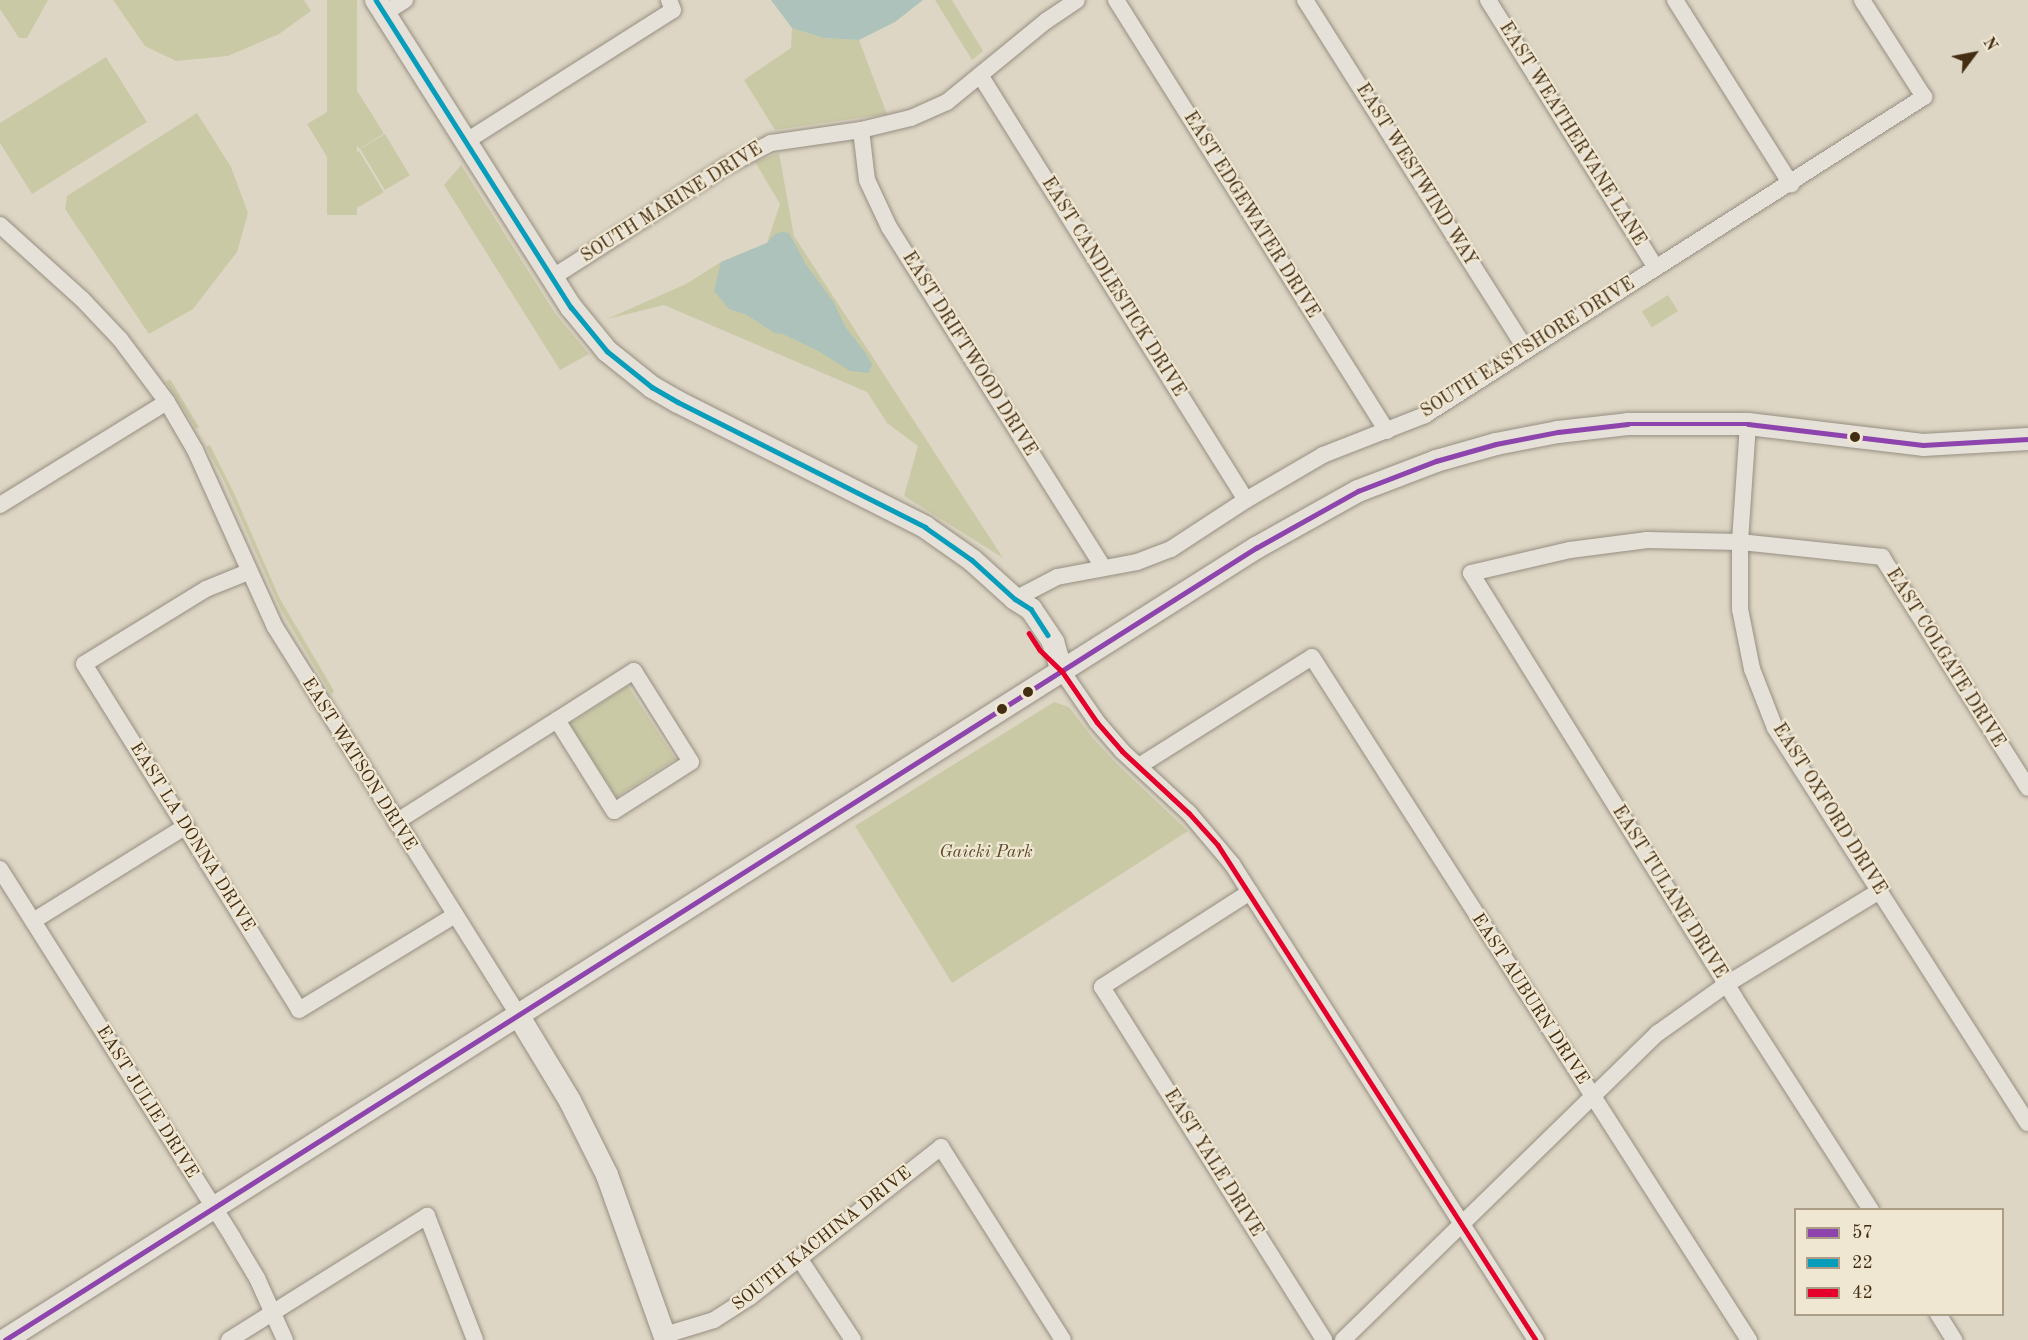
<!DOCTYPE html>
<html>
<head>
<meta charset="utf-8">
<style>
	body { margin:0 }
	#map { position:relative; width:2028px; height:1340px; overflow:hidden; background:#ded6c4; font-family:"Old Standard TT",serif }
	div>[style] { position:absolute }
	.green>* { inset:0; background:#cac9a6; transform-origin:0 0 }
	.water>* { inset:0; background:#adc2ba }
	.roads { filter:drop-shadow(0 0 2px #968f82) drop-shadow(0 0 2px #968f82) }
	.street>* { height:16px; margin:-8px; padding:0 8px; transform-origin:8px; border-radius:8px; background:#e5e1d8 }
	.secondary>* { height:22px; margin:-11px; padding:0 11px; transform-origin:11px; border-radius:11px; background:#e5e1d8 }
	.bus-1>* { height:4.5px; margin:-2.25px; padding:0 2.25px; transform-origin:2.25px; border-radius:2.25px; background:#8e44ad }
	.bus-2>* { height:4.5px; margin:-2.25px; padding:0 2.25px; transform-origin:2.25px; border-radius:2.25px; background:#079dbb }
	.bus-3>* { height:4.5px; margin:-2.25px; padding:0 2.25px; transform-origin:2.25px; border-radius:2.25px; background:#e4002b }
	.dots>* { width:16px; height:16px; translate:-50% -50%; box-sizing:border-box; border:3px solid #f0e7d2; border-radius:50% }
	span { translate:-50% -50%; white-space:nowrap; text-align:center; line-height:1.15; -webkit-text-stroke:4.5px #f0e7d2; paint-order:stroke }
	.street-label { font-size:18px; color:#432d13 }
	.park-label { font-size:18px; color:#5b4a2b; font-style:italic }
	.legend { position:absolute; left:1794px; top:1208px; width:210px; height:108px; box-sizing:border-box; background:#f0e7d2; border:2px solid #ab9d86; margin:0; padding:8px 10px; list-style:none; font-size:18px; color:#432d13 }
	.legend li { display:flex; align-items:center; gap:12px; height:30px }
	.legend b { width:30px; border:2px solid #ab9d86 }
	.north { position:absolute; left:1944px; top:24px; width:60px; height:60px; -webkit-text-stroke:4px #f0e7d2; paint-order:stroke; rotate:58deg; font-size:16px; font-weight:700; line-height:24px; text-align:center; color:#432d13 }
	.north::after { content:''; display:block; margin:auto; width:21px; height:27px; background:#432d13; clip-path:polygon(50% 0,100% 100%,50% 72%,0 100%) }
</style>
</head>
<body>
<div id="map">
	<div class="green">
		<i style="clip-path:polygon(0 0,48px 0,27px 38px,19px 38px,0 9px)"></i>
		<i style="clip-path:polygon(113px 0,304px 0,311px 11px,279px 34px,228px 56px,176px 61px,145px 46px)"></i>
		<i style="left:327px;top:0;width:30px;height:215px"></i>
		<i style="clip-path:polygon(935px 0,952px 0,983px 51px,972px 60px)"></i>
		<i style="clip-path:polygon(792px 28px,823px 38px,859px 40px,887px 114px,775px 130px,744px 80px,791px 48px)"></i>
		<i style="clip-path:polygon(106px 57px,147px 122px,32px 194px,0 143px,0 123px)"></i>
		<i style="left:358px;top:92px;width:49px;height:29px;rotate:58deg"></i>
		<i style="left:332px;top:109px;width:48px;height:29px;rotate:59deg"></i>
		<i style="clip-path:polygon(197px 113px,231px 167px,248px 213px,237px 252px,193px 309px,149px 334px,65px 209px,67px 196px)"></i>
		<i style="left:385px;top:134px;width:48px;height:29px;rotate:59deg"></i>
		<i style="left:359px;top:151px;width:48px;height:30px;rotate:59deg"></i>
		<i style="clip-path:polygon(779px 153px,794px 236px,1003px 558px,904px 496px,918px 446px,887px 423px,867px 392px,664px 305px,607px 319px,686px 284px,721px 262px,767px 243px,780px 204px,755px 162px)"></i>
		<i style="clip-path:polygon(461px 165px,555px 313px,589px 354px,560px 370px,444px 185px)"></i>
		<i style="left:1668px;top:295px;width:19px;height:31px;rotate:58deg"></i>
		<i style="clip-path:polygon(170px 379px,199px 427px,196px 429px,166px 382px)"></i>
		<i style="clip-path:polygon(210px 445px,234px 493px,279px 597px,334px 691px,331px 694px,281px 610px,225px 483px,206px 447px)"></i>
		<i style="left:628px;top:686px;width:87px;height:70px;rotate:57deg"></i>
		<i style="clip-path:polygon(1054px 702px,1069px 707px,1092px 737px,1117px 764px,1188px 831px,952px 983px,855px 826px)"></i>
	</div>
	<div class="water">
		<i style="clip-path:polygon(771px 0,923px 0,895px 22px,859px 40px,823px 38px,792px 28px)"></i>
		<i style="clip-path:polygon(782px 232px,789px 233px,807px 266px,833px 301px,846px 328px,865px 352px,872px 364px,869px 373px,850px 371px,820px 352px,783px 334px,774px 333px,747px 315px,729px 309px,714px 291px,721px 262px,767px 243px,775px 234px)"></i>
	</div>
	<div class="roads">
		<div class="street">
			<i style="left:1116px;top:0;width:509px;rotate:57.84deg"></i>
			<i style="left:1305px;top:0;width:413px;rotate:57.7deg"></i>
			<i style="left:1488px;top:0;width:316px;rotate:57.9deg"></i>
			<i style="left:1675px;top:0;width:218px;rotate:57.8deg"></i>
			<i style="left:385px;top:13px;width:24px;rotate:-33deg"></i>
			<i style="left:980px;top:75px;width:501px;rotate:57.96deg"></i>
			<i style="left:861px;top:130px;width:50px;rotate:83.2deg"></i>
			<i style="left:867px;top:180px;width:52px;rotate:64.9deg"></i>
			<i style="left:889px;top:227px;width:402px;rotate:57.8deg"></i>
			<i style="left:465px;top:142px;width:246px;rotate:-32.4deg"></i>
			<i style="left:673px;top:10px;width:11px;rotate:-112deg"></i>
			<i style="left:0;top:225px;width:110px;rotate:42.1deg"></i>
			<i style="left:82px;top:299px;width:55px;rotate:46.5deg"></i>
			<i style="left:120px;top:339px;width:79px;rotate:53.3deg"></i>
			<i style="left:167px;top:402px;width:56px;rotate:59.7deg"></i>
			<i style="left:195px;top:450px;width:194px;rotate:65.7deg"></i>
			<i style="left:275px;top:627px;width:458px;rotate:57.9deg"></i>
			<i style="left:553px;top:277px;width:204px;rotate:-32.6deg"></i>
			<i style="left:725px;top:167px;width:52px;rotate:-27.6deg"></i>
			<i style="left:771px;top:143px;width:91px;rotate:-8.2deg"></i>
			<i style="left:861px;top:130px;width:51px;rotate:-13.5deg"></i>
			<i style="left:911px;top:118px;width:39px;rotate:-24deg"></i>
			<i style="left:947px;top:102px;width:128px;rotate:-39.3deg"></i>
			<i style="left:1046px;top:21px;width:37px;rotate:-34deg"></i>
			<i style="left:1748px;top:424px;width:118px;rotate:93.9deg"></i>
			<i style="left:1740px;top:542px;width:67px;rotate:90deg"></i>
			<i style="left:1740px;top:609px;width:61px;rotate:78.7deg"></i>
			<i style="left:1752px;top:669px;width:63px;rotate:68.7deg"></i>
			<i style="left:1775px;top:728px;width:469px;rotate:57.4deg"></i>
			<i style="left:0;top:505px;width:196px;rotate:-31.7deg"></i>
			<i style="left:248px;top:572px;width:45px;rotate:158deg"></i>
			<i style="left:206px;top:589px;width:143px;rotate:148.4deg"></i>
			<i style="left:84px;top:664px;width:407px;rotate:58.1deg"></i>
			<i style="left:299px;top:1010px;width:183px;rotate:-31.3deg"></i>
			<i style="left:1015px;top:599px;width:47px;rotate:-27.6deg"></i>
			<i style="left:1057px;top:577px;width:81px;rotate:-10.6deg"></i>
			<i style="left:1137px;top:562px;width:36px;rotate:-21deg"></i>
			<i style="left:1171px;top:549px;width:90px;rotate:-33.2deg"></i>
			<i style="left:1246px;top:500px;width:89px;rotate:-30.3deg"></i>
			<i style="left:1323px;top:455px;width:110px;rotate:-21.4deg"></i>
			<i style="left:1425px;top:415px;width:592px;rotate:-32.51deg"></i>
			<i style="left:1924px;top:97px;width:115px;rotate:-122.6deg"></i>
			<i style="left:634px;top:671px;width:107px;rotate:57.9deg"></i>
			<i style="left:691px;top:762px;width:91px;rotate:147.5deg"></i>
			<i style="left:614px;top:811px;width:107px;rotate:-122.1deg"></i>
			<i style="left:557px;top:720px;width:91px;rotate:-32.5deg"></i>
			<i style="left:1062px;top:671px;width:62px;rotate:55.5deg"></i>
			<i style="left:1097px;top:722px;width:38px;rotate:49deg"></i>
			<i style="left:1122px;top:751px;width:91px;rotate:42.8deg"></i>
			<i style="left:1189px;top:813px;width:67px;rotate:49.9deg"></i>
			<i style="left:1232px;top:864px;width:565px;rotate:57.44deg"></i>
			<i style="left:1139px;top:766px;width:204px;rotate:-32.2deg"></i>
			<i style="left:1312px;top:657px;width:811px;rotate:57.39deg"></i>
			<i style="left:396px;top:822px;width:191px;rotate:-32.4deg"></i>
			<i style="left:0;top:869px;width:436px;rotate:57.7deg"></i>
			<i style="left:233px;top:1238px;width:47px;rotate:59deg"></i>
			<i style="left:257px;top:1278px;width:68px;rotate:65.7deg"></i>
			<i style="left:1250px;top:892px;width:176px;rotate:147.3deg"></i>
			<i style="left:1102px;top:987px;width:417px;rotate:57.8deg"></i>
			<i style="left:33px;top:921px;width:180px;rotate:-31.8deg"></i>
			<i style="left:1871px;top:1210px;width:252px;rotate:-122.7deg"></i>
			<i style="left:1735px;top:998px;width:500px;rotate:-121.85deg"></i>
			<i style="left:1471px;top:573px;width:102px;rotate:-13.1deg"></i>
			<i style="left:1570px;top:550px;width:78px;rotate:-7.4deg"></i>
			<i style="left:1647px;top:540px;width:93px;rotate:1.2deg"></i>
			<i style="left:1740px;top:542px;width:143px;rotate:6deg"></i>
			<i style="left:1882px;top:557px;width:273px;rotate:57.7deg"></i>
			<i style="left:799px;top:1258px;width:98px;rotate:56.6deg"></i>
			<i style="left:1938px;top:1314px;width:31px;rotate:58deg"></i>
			<i style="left:665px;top:1335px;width:51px;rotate:-17deg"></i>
			<i style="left:714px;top:1320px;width:43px;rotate:-32.6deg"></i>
			<i style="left:750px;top:1297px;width:243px;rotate:-38.1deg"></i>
			<i style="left:941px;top:1147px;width:228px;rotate:57.7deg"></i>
			<i style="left:229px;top:1340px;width:234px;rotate:-32.1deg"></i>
			<i style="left:427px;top:1216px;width:133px;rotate:68.8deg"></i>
			<i style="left:1343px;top:1340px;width:440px;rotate:-44.3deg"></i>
			<i style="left:1658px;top:1033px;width:85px;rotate:-35.4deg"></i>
			<i style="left:1727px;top:984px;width:180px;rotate:-31.4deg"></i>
		</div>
		<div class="secondary">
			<i style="left:376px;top:0;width:364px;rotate:57.6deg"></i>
			<i style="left:571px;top:307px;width:57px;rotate:50.7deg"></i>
			<i style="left:607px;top:351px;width:58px;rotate:38.7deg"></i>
			<i style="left:652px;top:387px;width:30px;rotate:30deg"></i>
			<i style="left:678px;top:402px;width:277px;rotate:26.8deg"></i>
			<i style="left:925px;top:527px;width:57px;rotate:35.1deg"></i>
			<i style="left:972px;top:560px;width:58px;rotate:42.2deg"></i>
			<i style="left:1015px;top:599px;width:19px;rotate:32deg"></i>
			<i style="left:1031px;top:609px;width:40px;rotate:56deg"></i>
			<i style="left:1053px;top:642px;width:30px;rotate:73deg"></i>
			<i style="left:518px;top:1015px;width:100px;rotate:58.8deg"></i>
			<i style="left:570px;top:1101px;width:83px;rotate:63.4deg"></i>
			<i style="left:607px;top:1175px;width:175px;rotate:70.3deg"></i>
			<i style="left:5px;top:1340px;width:1481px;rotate:-32.34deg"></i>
			<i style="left:1256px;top:548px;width:117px;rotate:-29.2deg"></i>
			<i style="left:1358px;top:491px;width:84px;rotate:-21deg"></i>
			<i style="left:1436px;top:461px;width:62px;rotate:-15.8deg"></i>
			<i style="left:1496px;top:444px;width:63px;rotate:-11deg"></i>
			<i style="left:1558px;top:432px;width:70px;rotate:-6.5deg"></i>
			<i style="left:1628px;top:424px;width:120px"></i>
			<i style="left:1748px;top:424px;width:176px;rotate:6.8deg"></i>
			<i style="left:1923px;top:445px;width:105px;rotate:-3.3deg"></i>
		</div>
	</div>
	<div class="bus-1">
		<i style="left:5px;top:1340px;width:1481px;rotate:-32.34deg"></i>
		<i style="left:1256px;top:548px;width:117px;rotate:-29.2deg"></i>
		<i style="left:1358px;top:491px;width:84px;rotate:-21deg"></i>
		<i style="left:1436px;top:461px;width:62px;rotate:-15.8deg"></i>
		<i style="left:1496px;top:444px;width:63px;rotate:-11deg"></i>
		<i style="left:1558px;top:432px;width:70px;rotate:-6.5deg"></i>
		<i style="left:1628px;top:424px;width:120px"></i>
		<i style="left:1748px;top:424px;width:176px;rotate:6.8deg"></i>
		<i style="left:1923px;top:445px;width:105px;rotate:-3.3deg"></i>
	</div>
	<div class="bus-2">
		<i style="left:376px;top:0;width:364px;rotate:57.6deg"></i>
		<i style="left:571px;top:307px;width:57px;rotate:50.7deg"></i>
		<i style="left:607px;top:351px;width:58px;rotate:38.7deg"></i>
		<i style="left:652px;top:387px;width:30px;rotate:30deg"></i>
		<i style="left:678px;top:402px;width:277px;rotate:26.8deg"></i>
		<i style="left:925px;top:527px;width:57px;rotate:35.1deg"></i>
		<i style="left:972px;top:560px;width:58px;rotate:42.2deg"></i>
		<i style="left:1015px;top:599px;width:19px;rotate:32deg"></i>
		<i style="left:1031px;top:609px;width:31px;rotate:57deg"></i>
	</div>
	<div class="bus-3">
		<i style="left:1029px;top:633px;width:20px;rotate:57deg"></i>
		<i style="left:1040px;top:650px;width:30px;rotate:44deg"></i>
		<i style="left:1062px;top:671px;width:62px;rotate:55.5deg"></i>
		<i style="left:1097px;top:722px;width:38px;rotate:49deg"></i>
		<i style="left:1122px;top:751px;width:91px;rotate:42.8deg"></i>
		<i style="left:1189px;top:813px;width:43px;rotate:47.8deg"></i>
		<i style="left:1218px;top:845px;width:588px;rotate:57.28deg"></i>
	</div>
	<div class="dots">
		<i style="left:1855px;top:437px;background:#432d13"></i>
		<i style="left:1028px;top:692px;background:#432d13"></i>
		<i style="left:1002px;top:709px;background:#432d13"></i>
	</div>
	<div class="street-label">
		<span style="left:1572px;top:134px;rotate:58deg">EAST WEATHERVANE LANE</span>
		<span style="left:1416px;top:175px;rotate:58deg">EAST WESTWIND WAY</span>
		<span style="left:672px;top:203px;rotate:-32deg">SOUTH MARINE DRIVE</span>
		<span style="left:1251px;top:215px;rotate:58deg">EAST EDGEWATER DRIVE</span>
		<span style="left:1113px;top:287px;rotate:58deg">EAST CANDLESTICK DRIVE</span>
		<span style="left:1528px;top:348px;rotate:-32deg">SOUTH EASTSHORE DRIVE</span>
		<span style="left:969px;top:354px;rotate:58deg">EAST DRIFTWOOD DRIVE</span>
		<span style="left:1945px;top:658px;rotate:58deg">EAST COLGATE DRIVE</span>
		<span style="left:359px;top:764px;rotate:58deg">EAST WATSON DRIVE</span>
		<span style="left:1829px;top:809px;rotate:58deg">EAST OXFORD DRIVE</span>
		<span style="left:192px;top:837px;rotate:58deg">EAST LA DONNA DRIVE</span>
		<span style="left:1669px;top:892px;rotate:58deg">EAST TULANE DRIVE</span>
		<span style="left:1530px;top:999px;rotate:57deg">EAST AUBURN DRIVE</span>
		<span style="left:147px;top:1102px;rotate:58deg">EAST JULIE DRIVE</span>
		<span style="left:1213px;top:1163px;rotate:58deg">EAST YALE DRIVE</span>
		<span style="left:822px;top:1239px;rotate:-38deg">SOUTH KACHINA DRIVE</span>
	</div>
	<div class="park-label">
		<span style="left:986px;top:852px">Gaicki Park</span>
	</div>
	<ul class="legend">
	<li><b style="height:8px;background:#8e44ad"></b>57</li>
	<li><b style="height:8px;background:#079dbb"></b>22</li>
	<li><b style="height:8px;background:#e4002b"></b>42</li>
	</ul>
	<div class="north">N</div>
</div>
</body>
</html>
